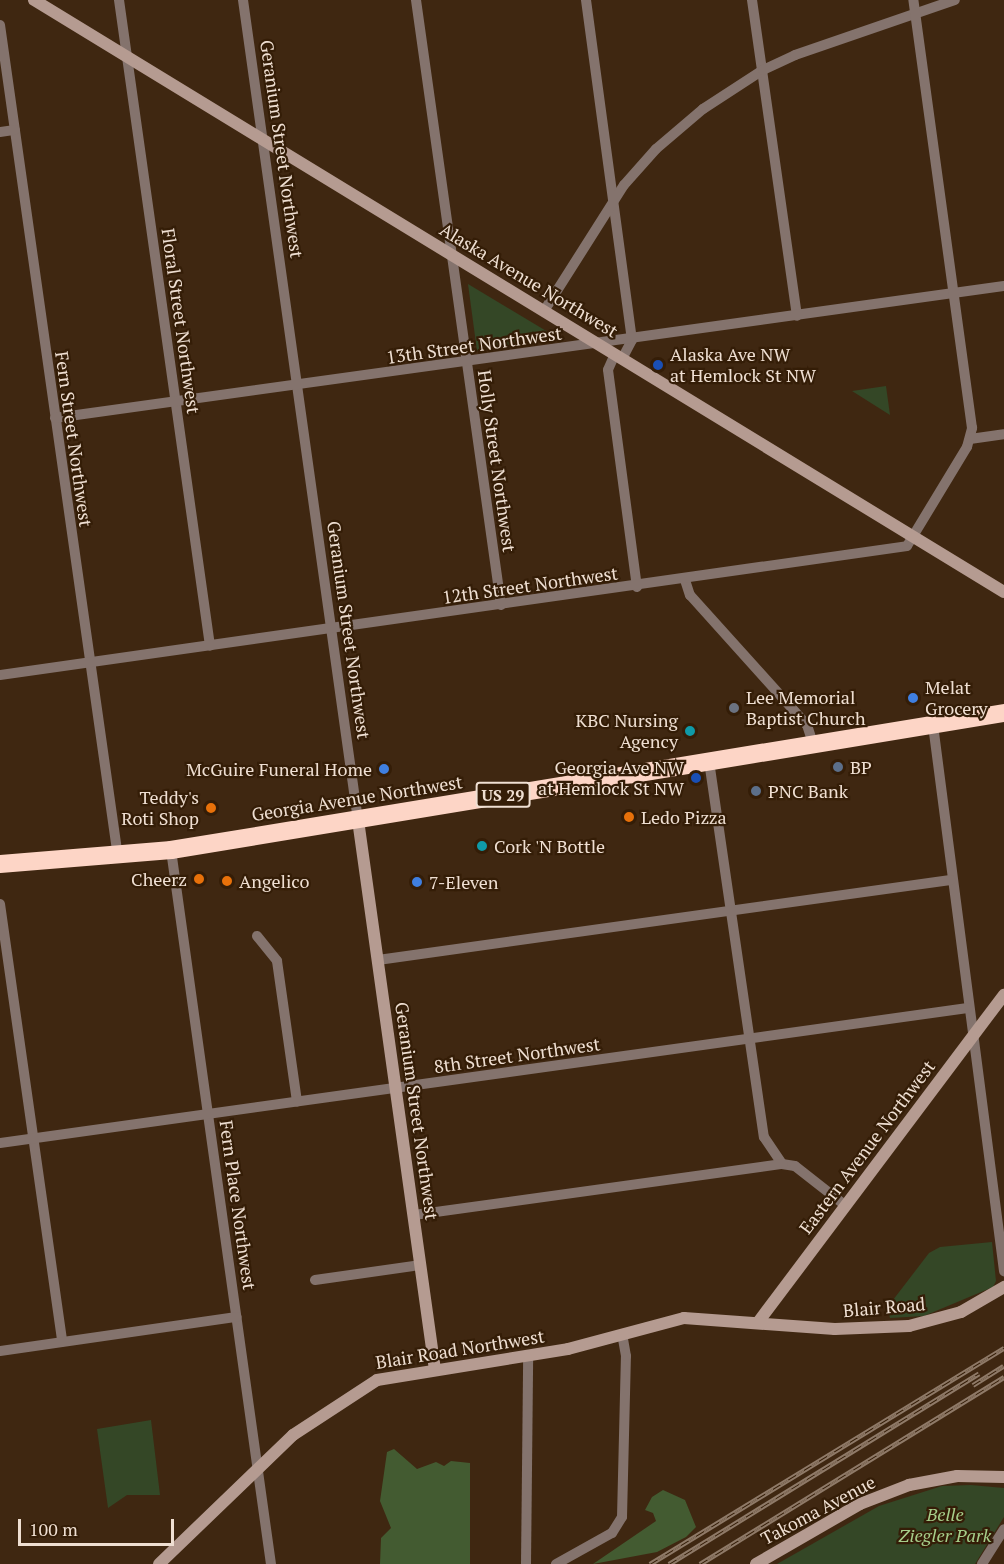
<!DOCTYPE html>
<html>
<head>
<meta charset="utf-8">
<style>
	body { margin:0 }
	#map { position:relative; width:1004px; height:1564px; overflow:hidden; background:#3f2711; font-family:"PT Serif",serif }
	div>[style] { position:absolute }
	.green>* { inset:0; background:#344726 }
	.forest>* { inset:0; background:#435b31 }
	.street>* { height:10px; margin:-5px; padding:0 5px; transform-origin:5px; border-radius:5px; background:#84736d }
	.secondary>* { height:12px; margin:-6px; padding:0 6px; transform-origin:6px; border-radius:6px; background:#b59b91 }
	.highway>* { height:18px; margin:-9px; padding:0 9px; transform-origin:9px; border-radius:9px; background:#fdd5c6 }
	.rail>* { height:5px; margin-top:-2.5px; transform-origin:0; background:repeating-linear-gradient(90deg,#341d07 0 9px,#8f7a68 0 18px); box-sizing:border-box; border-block:2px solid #8f7a68 }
	.dots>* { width:16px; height:16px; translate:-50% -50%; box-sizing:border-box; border:3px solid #341d07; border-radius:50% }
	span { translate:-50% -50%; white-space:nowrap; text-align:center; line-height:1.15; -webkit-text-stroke:4.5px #341d07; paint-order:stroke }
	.shield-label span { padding:2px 4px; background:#341d07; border:2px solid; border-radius:4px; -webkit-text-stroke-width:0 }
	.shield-label { font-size:16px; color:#efdfd2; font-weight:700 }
	.street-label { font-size:18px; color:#efdfd2 }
	.poi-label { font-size:18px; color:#efdfd2 }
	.left { translate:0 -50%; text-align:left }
	.right { translate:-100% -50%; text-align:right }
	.park-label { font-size:18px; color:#a6ce8a; font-style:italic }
	.scale { position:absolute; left:18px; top:1519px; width:156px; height:27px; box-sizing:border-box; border:3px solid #efdfd2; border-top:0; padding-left:8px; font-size:18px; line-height:21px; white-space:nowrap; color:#efdfd2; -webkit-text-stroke:4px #341d07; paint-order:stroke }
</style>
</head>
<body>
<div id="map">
	<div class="green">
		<i style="clip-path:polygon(468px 284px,558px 338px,477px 351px)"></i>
		<i style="clip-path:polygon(886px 386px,890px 415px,852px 391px)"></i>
		<i style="clip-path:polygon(992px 1242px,996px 1281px,993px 1287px,924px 1316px,890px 1318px,888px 1311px,893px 1300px,929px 1253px,940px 1247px)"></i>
		<i style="clip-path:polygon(151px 1420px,160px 1495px,127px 1495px,108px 1508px,97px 1429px)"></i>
		<i style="clip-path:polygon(971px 1485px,1004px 1488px,1004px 1517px,975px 1564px,777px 1564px,879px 1506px,942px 1486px)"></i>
	</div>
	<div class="forest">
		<i style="clip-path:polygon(394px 1449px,417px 1469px,436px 1462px,444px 1466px,451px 1461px,470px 1463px,470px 1564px,380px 1564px,381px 1538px,391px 1528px,380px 1501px,387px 1452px)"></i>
		<i style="clip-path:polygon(663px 1490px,685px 1500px,696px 1527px,686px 1537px,657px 1552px,593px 1564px,656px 1521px,653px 1513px,645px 1510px,652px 1497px)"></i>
	</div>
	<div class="street">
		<i style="left:119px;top:0;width:652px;rotate:81.98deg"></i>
		<i style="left:243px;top:0;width:828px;rotate:82.02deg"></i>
		<i style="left:416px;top:0;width:611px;rotate:82deg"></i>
		<i style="left:586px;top:0;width:343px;rotate:82.3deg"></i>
		<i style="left:632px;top:340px;width:21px;rotate:118deg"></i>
		<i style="left:752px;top:0;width:319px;rotate:81.9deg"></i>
		<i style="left:0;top:25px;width:840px;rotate:81.93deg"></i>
		<i style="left:0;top:132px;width:15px;rotate:-8deg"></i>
		<i style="left:544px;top:311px;width:149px;rotate:-57.6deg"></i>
		<i style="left:624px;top:185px;width:48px;rotate:-48.4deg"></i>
		<i style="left:656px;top:149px;width:62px;rotate:-40.4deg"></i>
		<i style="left:703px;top:109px;width:72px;rotate:-33deg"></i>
		<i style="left:763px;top:70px;width:35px;rotate:-25deg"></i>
		<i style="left:795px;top:55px;width:169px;rotate:-19deg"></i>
		<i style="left:615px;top:354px;width:17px;rotate:114deg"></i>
		<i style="left:608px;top:370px;width:219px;rotate:82.4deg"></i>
		<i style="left:55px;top:418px;width:958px;rotate:-7.92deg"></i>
		<i style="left:970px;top:439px;width:34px;rotate:-8deg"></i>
		<i style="left:685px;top:580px;width:16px;rotate:72deg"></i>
		<i style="left:690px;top:595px;width:175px;rotate:48deg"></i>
		<i style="left:807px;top:725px;width:20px;rotate:72deg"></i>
		<i style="left:0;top:675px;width:916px;rotate:-8.09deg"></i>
		<i style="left:907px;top:546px;width:116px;rotate:-58.8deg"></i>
		<i style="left:967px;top:447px;width:20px;rotate:-75deg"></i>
		<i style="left:972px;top:428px;width:432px;rotate:-97.8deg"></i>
		<i style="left:933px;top:725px;width:551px;rotate:82.59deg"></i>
		<i style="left:709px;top:761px;width:380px;rotate:81.7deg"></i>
		<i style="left:764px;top:1137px;width:32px;rotate:56deg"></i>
		<i style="left:782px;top:1164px;width:13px;rotate:9deg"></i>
		<i style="left:795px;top:1166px;width:65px;rotate:38.1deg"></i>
		<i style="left:171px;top:850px;width:721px;rotate:82.03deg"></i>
		<i style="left:0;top:904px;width:442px;rotate:81.9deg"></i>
		<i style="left:257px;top:936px;width:32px;rotate:51deg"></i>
		<i style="left:277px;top:961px;width:142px;rotate:81.9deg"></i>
		<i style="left:378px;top:960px;width:578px;rotate:-7.96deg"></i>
		<i style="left:0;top:1143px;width:977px;rotate:-7.94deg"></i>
		<i style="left:414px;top:1215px;width:372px;rotate:-7.9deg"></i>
		<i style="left:315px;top:1280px;width:107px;rotate:-8.1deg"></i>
		<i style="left:0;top:1351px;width:239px;rotate:-8.2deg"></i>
		<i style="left:526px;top:1564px;width:208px;rotate:-89.4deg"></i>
		<i style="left:556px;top:1564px;width:64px;rotate:-29deg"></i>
		<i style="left:612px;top:1533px;width:19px;rotate:-58deg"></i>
		<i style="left:622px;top:1517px;width:161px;rotate:-88.6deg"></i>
		<i style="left:626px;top:1356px;width:22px;rotate:-100deg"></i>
		<i style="left:982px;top:1564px;width:41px;rotate:-57.8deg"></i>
	</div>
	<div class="secondary">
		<i style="left:34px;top:0;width:1136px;rotate:31.4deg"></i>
		<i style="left:358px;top:820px;width:555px;rotate:82.03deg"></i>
		<i style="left:759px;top:1321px;width:408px;rotate:-53.1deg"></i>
		<i style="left:159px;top:1564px;width:186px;rotate:-43.9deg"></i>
		<i style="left:293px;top:1435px;width:100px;rotate:-33.2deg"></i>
		<i style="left:377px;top:1380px;width:193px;rotate:-9.2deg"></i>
		<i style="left:568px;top:1349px;width:120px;rotate:-15deg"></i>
		<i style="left:684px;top:1318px;width:151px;rotate:4.2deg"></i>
		<i style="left:835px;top:1329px;width:74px;rotate:-2.3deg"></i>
		<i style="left:909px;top:1326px;width:54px;rotate:-15.1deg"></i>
		<i style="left:961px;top:1312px;width:50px;rotate:-30.2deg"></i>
		<i style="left:756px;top:1564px;width:120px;rotate:-30deg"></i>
		<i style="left:860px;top:1504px;width:53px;rotate:-21.2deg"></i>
		<i style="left:909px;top:1485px;width:49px;rotate:-10.6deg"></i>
		<i style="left:957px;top:1476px;width:47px;rotate:1.2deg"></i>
	</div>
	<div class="highway">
		<i style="left:0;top:864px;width:172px;rotate:-4.7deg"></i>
		<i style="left:171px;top:850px;width:844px;rotate:-9.34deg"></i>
	</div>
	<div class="rail">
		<i style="left:973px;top:1385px;width:36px;rotate:-32deg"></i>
		<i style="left:650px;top:1564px;width:415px;rotate:-31.4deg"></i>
		<i style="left:669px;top:1564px;width:364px;rotate:-31.6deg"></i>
		<i style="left:700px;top:1564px;width:357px;rotate:-31.6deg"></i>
	</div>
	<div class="dots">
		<i style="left:658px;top:365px;background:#1a4fb4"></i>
		<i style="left:913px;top:698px;background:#3f7fe0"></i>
		<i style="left:734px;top:708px;background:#6b7280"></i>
		<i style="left:690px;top:731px;background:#0f9aa8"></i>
		<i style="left:838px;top:767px;background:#5c6f8a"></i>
		<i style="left:384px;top:769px;background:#3f7fe0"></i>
		<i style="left:696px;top:778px;background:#1a4fb4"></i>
		<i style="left:756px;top:791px;background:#5c6f8a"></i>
		<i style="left:211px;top:808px;background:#e8710a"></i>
		<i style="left:629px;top:817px;background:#e8710a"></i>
		<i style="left:482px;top:846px;background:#0f9aa8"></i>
		<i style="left:199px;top:879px;background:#e8710a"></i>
		<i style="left:227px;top:881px;background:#e8710a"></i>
		<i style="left:417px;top:882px;background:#3f7fe0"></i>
	</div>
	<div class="shield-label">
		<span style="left:503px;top:795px">US 29</span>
	</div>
	<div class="street-label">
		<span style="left:282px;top:149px;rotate:82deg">Geranium Street Northwest</span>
		<span style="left:529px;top:280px;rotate:31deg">Alaska Avenue Northwest</span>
		<span style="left:181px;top:321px;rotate:82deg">Floral Street Northwest</span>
		<span style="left:474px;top:345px;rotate:-8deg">13th Street Northwest</span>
		<span style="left:74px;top:439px;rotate:82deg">Fern Street Northwest</span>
		<span style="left:497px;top:461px;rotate:82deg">Holly Street Northwest</span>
		<span style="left:530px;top:585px;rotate:-8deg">12th Street Northwest</span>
		<span style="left:349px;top:630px;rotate:82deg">Geranium Street Northwest</span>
		<span style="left:357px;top:798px;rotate:-9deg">Georgia Avenue Northwest</span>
		<span style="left:517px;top:1055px;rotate:-8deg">8th Street Northwest</span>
		<span style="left:417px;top:1111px;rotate:82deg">Geranium Street Northwest</span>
		<span style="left:867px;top:1147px;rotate:-53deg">Eastern Avenue Northwest</span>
		<span style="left:238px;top:1205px;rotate:82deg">Fern Place Northwest</span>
		<span style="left:884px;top:1307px;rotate:-5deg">Blair Road</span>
		<span style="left:460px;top:1349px;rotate:-9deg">Blair Road Northwest</span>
		<span style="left:818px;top:1510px;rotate:-28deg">Takoma Avenue</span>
	</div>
	<div class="poi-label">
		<span class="left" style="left:670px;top:365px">Alaska Ave NW<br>at Hemlock St NW</span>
		<span class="left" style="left:925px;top:698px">Melat<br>Grocery</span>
		<span class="left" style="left:746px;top:708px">Lee Memorial<br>Baptist Church</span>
		<span class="right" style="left:678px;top:731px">KBC Nursing<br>Agency</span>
		<span class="left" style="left:850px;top:767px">BP</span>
		<span class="right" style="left:684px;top:778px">Georgia Ave NW<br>at Hemlock St NW</span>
		<span class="right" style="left:372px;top:769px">McGuire Funeral Home</span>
		<span class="left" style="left:768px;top:791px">PNC Bank</span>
		<span class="right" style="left:199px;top:808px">Teddy's<br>Roti Shop</span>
		<span class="left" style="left:641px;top:817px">Ledo Pizza</span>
		<span class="left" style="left:494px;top:846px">Cork 'N Bottle</span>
		<span class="right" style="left:187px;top:879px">Cheerz</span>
		<span class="left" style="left:239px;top:881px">Angelico</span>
		<span class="left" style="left:429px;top:882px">7-Eleven</span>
	</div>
	<div class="park-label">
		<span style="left:945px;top:1525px">Belle<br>Ziegler Park</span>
	</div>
	<div class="scale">100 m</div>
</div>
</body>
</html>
